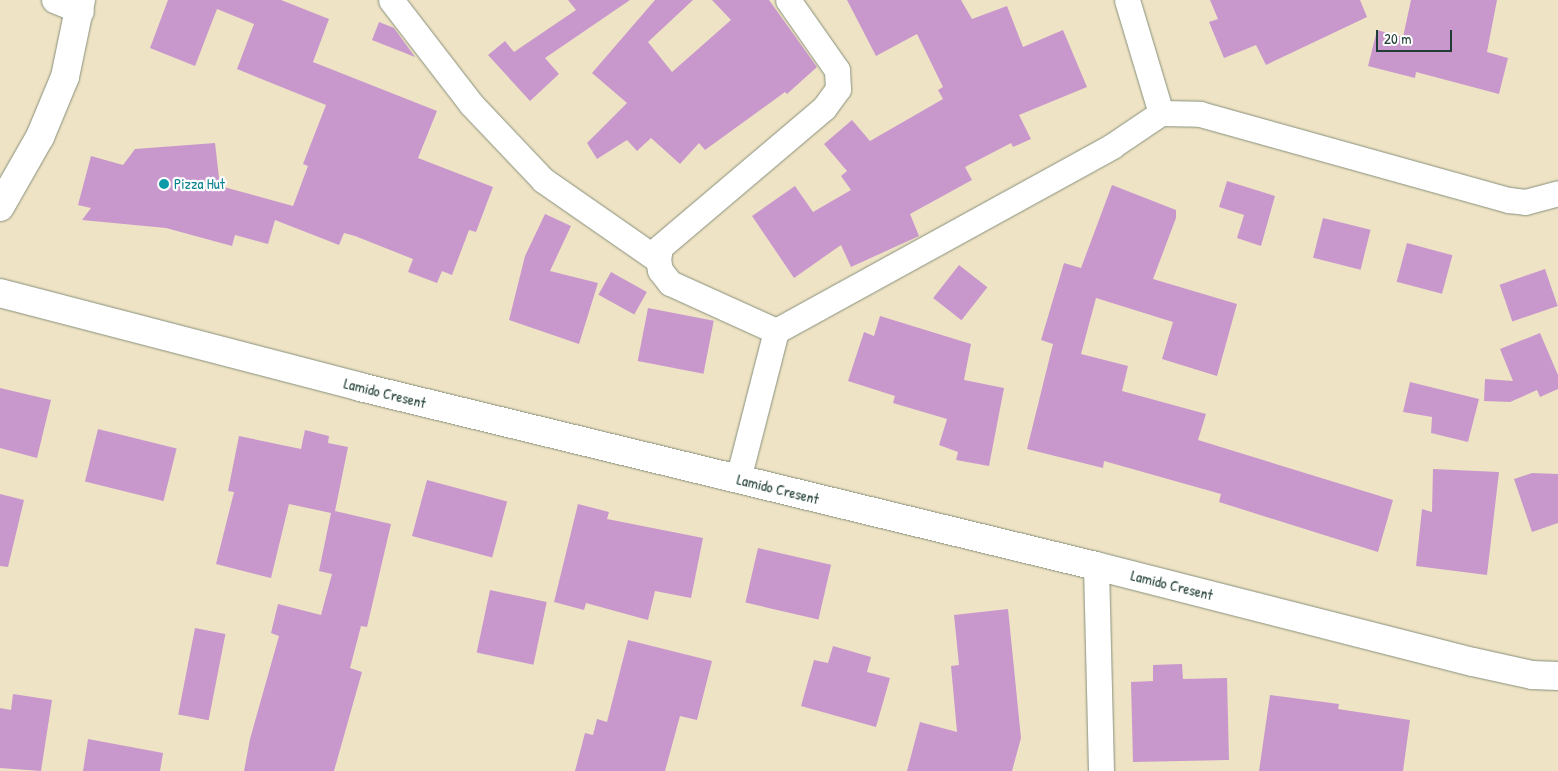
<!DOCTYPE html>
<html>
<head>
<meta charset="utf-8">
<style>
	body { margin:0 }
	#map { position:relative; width:1558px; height:771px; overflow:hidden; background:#efe3c5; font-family:"Patrick Hand",sans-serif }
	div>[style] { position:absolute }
	.building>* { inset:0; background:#c898cd; transform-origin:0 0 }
	.roads { filter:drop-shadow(0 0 1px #87907c) drop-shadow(0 0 1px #87907c) }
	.minor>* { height:25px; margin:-12.5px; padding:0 12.5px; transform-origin:12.5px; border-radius:12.5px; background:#fff }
	.tertiary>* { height:28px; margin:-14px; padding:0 14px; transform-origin:14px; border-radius:14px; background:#fff }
	.dots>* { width:14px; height:14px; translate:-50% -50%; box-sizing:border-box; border:2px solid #fff; border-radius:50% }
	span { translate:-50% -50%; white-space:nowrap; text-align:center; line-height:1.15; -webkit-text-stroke:4.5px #fff; paint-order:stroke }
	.culture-label { font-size:15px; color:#0d838f }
	.left { translate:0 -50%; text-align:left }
	.street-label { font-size:15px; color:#1f3d34 }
	.scale { position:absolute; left:1376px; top:30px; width:76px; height:22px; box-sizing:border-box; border:2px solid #1f3d34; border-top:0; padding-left:6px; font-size:15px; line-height:18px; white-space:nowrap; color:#1f3d34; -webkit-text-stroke:4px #fff; paint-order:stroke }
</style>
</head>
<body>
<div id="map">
	<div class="building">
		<i style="clip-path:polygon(168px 0,281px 0,329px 19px,313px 62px,437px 111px,418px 158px,493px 187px,476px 232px,469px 230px,452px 275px,442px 271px,437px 283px,408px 272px,413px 259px,355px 236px,344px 233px,339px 245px,275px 220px,268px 244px,235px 235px,232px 246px,166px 228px,82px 220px,91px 208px,78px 205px,91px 156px,123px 165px,135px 149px,215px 143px,220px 186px,293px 206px,308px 166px,303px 164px,326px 105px,237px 69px,254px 24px,217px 9px,195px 66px,150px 48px)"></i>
		<i style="clip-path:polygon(568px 0,630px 0,545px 58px,559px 74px,530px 101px,488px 55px,505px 41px,514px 52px,576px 10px)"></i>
		<i style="clip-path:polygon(655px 0,693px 0,648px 42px,672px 72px,731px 20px,712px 0,769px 0,817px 67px,787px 94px,785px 92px,705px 150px,699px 143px,680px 164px,651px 138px,637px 151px,627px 140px,597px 159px,587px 143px,627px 103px,592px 73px)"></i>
		<i style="clip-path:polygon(847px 0,961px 0,972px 19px,1007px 6px,1023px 47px,1063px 30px,1087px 87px,1019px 115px,1031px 139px,1013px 147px,1011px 143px,965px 167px,972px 180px,910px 214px,919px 236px,851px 267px,841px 245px,794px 278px,752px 216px,795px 186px,813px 212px,851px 190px,841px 176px,847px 171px,824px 144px,852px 120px,870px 141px,943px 99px,938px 90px,943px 87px,917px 34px,876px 56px)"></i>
		<i style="clip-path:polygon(1210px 0,1360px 0,1367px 17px,1266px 65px,1256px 45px,1224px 58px,1209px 22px,1218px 19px)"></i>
		<i style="clip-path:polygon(1411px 0,1497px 0,1487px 52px,1508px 58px,1499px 94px,1416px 72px,1415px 78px,1368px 66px,1377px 30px,1403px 37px)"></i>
		<i style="clip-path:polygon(379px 22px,394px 28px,415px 57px,372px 40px)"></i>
		<i style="clip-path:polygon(1227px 181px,1275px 196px,1261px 246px,1237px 238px,1244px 215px,1219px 207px)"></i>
		<i style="clip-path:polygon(1112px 185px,1176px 210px,1176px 218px,1153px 279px,1237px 304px,1217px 376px,1162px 359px,1173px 322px,1096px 298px,1081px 354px,1128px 366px,1122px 391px,1206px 414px,1198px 440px,1393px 500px,1378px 552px,1219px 502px,1221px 494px,1104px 461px,1103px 468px,1027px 449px,1053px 344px,1041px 340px,1064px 263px,1081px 268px)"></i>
		<i style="clip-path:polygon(545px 214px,571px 226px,550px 271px,598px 283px,579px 344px,509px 320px,525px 256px)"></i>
		<i style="left:1323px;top:218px;width:49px;height:41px;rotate:14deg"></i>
		<i style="left:1407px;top:243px;width:47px;height:40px;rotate:15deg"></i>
		<i style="left:959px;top:265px;width:36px;height:42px;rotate:38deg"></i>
		<i style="left:1545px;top:269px;width:39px;height:48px;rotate:71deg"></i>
		<i style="left:611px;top:272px;width:41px;height:26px;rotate:29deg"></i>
		<i style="left:648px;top:308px;width:67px;height:54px;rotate:11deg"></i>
		<i style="clip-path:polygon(880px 316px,971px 344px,964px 380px,1004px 388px,989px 466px,956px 460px,958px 452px,939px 445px,947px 419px,893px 403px,895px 396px,848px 381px,864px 332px,874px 336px)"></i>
		<i style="clip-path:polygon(1540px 333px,1558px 375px,1558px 389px,1540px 397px,1537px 390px,1510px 402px,1484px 401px,1485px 379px,1513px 381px,1500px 349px)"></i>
		<i style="clip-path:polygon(1410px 382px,1479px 399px,1468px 442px,1431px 433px,1432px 417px,1403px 412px)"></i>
		<i style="clip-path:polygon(0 388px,51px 400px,37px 458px,0 448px)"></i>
		<i style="left:98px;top:429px;width:81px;height:54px;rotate:14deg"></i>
		<i style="clip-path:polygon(305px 430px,329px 436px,328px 443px,348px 447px,335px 511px,391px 524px,367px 627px,361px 626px,350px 668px,362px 672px,334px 771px,244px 771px,250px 739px,279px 636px,271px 633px,278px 604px,321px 615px,332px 574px,319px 571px,331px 513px,289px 504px,271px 578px,216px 564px,234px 492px,228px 491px,239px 436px,301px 449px)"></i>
		<i style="clip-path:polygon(1433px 469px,1499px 472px,1487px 575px,1416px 566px,1422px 509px,1432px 512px)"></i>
		<i style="clip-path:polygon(1532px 473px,1558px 474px,1558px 523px,1532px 532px,1514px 479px)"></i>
		<i style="left:427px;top:480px;width:83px;height:58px;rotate:15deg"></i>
		<i style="clip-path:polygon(0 494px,24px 500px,8px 567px,0 566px)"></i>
		<i style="clip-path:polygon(578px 504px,609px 512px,607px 519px,703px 538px,691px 598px,655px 591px,648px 620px,586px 603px,584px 610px,554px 602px)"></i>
		<i style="left:758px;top:548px;width:75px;height:56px;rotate:13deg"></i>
		<i style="left:490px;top:590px;width:58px;height:64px;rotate:12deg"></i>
		<i style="clip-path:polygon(1008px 609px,1021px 738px,1012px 771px,907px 771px,920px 722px,957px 732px,951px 666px,959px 665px,954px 615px)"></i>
		<i style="left:195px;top:628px;width:31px;height:88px;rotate:11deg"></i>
		<i style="clip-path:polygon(628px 640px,712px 661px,697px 720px,680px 716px,665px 771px,575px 771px,585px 733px,593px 735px,597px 719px,607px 722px)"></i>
		<i style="clip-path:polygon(833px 646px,871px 657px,867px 672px,890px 678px,876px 727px,801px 706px,814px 660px,828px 663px)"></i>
		<i style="clip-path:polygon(1182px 664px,1183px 679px,1227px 678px,1229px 760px,1133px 762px,1131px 682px,1153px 681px,1153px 665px)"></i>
		<i style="clip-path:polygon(13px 694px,52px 700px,41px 771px,0 768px,0 708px,11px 710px)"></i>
		<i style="clip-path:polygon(1270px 695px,1339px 704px,1338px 709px,1410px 720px,1403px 771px,1259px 771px)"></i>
		<i style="clip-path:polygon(88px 739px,163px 753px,160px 771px,83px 771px)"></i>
	</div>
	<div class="roads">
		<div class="minor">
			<i style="left:54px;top:0;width:29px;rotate:22deg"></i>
			<i style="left:391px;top:0;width:131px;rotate:52.4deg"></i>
			<i style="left:471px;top:104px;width:105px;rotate:46.5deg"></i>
			<i style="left:543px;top:180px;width:140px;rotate:34.8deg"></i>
			<i style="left:1127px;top:0;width:118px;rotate:73.3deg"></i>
			<i style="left:776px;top:331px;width:116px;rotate:-155.6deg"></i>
			<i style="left:670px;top:283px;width:16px;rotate:-128deg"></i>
			<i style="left:660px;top:270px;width:10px;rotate:-101deg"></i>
			<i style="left:658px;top:260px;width:13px;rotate:-81deg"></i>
			<i style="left:660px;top:247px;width:215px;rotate:-40.3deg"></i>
			<i style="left:824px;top:108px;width:24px;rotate:-54deg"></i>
			<i style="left:838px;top:89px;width:19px;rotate:-93deg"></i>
			<i style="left:837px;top:70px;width:85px;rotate:-125deg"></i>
			<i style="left:738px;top:479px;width:153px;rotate:-75.6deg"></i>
			<i style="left:776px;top:331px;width:384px;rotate:-28.8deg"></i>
			<i style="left:1112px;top:146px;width:59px;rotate:-34deg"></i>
			<i style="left:1161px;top:113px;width:39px;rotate:1deg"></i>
			<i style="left:1200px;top:114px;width:321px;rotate:15.6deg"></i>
			<i style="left:1509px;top:200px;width:16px;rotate:7deg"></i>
			<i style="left:1525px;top:202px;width:34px;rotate:-15deg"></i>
			<i style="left:1096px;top:566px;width:205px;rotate:88.6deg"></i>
		</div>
		<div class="tertiary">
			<i style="left:0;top:207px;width:81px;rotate:-60.3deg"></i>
			<i style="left:40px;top:137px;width:65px;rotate:-67.4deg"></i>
			<i style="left:65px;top:77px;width:79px;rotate:-78.3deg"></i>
			<i style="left:0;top:293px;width:372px;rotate:14.6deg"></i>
			<i style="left:360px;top:387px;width:757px;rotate:13.67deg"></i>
			<i style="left:1096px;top:566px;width:389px;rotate:14.3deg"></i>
			<i style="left:1473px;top:662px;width:60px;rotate:12.4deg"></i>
			<i style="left:1532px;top:675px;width:26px;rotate:2deg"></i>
		</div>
	</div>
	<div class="dots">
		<i style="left:164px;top:184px;background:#0f9aa8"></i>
	</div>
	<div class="culture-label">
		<span class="left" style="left:174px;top:184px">Pizza Hut</span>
	</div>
	<div class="street-label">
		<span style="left:385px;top:393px;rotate:14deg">Lamido Cresent</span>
		<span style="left:778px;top:489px;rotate:14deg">Lamido Cresent</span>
		<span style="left:1172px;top:585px;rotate:14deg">Lamido Cresent</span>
	</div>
	<div class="scale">20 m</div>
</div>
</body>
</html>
